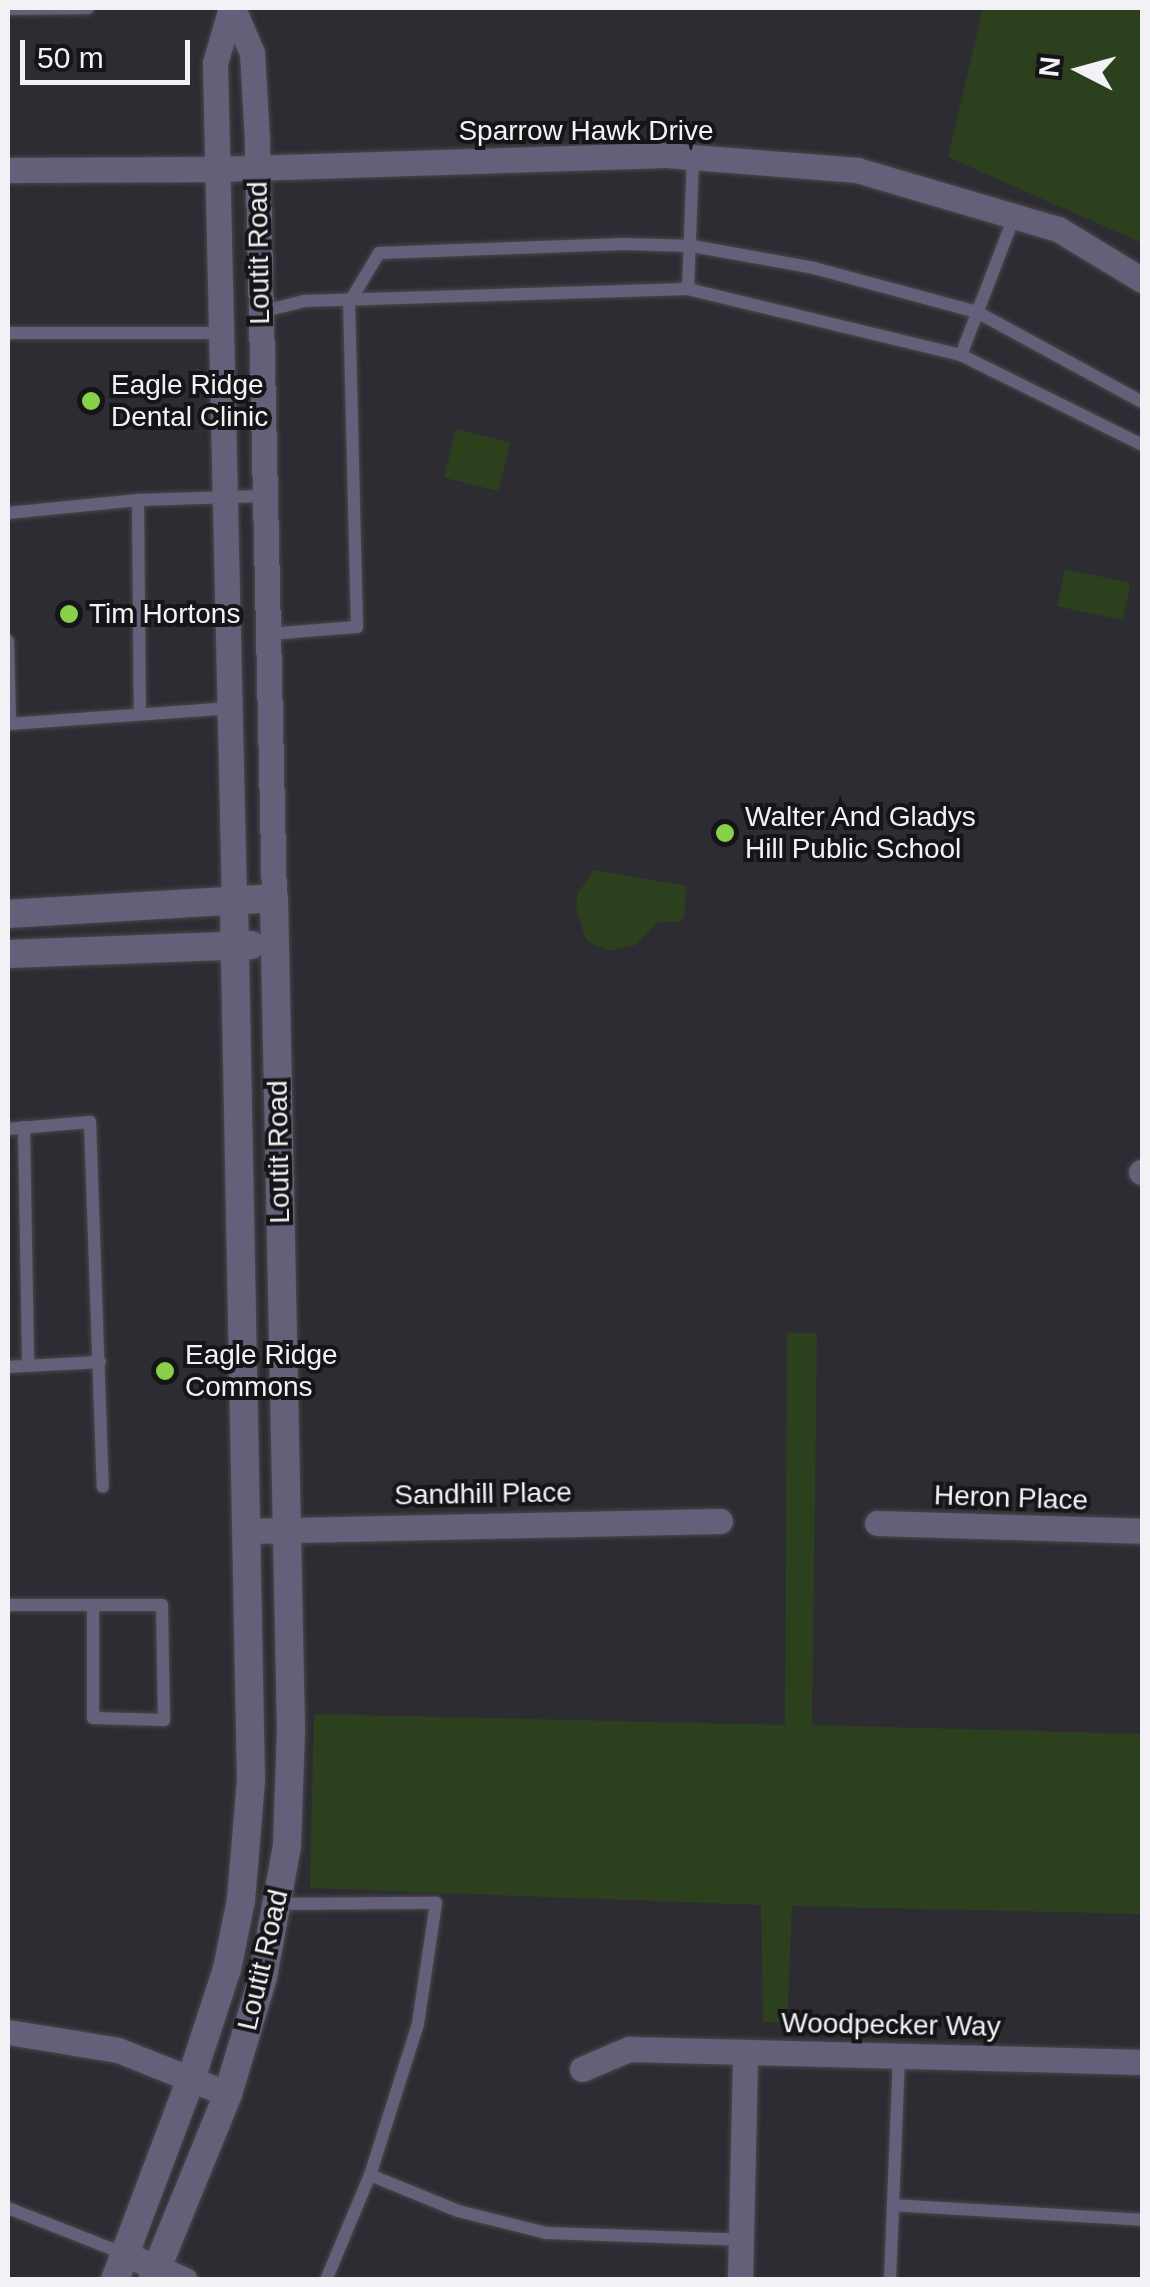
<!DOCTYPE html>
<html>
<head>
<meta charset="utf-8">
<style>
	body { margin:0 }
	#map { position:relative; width:1150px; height:2287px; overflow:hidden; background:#2d2c32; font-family:Arial,sans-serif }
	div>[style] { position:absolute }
	.green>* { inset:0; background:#2c401e; transform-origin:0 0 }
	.roads { filter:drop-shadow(0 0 2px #49484d) drop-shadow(0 0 2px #49484d) }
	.service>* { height:12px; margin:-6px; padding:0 6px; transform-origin:6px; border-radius:6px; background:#65607a }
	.minor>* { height:25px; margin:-12.5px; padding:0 12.5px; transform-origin:12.5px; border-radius:12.5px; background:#65607a }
	.tertiary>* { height:28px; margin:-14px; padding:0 14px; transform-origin:14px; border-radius:14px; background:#65607a }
	.dots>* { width:28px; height:28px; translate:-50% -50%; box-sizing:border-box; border:5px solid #151518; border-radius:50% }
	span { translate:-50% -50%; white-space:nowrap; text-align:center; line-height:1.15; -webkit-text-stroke:8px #151518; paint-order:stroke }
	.street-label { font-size:28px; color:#f2f2f6 }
	.poi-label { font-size:28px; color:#f2f2f6 }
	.left { translate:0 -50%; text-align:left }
	.frame { position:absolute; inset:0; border:10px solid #f2f2f6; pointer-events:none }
	.north { position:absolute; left:1030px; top:20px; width:100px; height:100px; -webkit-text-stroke:8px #151518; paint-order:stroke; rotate:276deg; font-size:28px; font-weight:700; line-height:40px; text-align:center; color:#f2f2f6 }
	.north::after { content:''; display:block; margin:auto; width:35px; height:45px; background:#f2f2f6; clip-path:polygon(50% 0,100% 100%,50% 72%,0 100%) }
	.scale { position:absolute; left:20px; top:40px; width:170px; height:45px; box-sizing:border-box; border:5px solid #f2f2f6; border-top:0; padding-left:12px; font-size:30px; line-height:35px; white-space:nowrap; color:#f2f2f6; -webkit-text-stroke:8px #151518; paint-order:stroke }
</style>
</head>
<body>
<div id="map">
	<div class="green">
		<i style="clip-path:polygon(983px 8px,1142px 8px,1142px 243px,948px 157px)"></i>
		<i style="left:456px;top:429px;width:56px;height:50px;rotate:14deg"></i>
		<i style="left:1065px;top:569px;width:67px;height:38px;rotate:12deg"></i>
		<i style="clip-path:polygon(594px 870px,686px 886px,684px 917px,679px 922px,658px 922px,635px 945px,610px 951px,599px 947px,586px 940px,576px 908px,578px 893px)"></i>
		<i style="clip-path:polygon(787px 1333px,817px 1333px,812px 1725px,1142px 1734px,1142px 1914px,792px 1906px,787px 2023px,763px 2022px,761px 1905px,310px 1888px,314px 1714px,785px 1725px)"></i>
	</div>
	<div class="roads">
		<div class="service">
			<i style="left:8px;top:9px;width:80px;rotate:-0.7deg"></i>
			<i style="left:688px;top:289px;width:132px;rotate:-87.8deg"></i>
			<i style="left:261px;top:312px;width:44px;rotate:-14.3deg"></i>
			<i style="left:304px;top:301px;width:384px;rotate:-1.8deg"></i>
			<i style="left:688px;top:289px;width:281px;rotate:13.6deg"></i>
			<i style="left:961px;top:355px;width:202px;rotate:26.4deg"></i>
			<i style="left:8px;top:333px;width:211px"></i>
			<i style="left:961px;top:355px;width:148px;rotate:-69deg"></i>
			<i style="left:138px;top:500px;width:211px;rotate:89.5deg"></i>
			<i style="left:8px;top:513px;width:131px;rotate:-5.7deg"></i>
			<i style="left:138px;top:500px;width:125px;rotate:-1.8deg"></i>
			<i style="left:268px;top:634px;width:89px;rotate:-4.5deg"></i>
			<i style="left:357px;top:627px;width:324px;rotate:-91.4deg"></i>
			<i style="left:349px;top:303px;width:58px;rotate:-59deg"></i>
			<i style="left:379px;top:253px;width:244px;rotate:-2.1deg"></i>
			<i style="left:623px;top:244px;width:69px;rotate:1.7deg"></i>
			<i style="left:692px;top:246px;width:124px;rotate:10.2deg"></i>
			<i style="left:814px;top:268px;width:169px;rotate:15.1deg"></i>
			<i style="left:977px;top:312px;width:188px;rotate:28.6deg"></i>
			<i style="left:8px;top:641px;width:83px;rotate:88.6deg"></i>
			<i style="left:8px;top:724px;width:222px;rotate:-4.1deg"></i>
			<i style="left:24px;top:1127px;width:239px;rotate:89deg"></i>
			<i style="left:8px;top:1129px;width:82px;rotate:-4.9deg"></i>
			<i style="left:90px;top:1122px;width:365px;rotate:88deg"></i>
			<i style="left:8px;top:1367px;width:92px;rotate:-3.1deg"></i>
			<i style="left:8px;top:1605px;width:154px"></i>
			<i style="left:162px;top:1605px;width:115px;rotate:89deg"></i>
			<i style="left:164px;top:1720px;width:71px;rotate:-178.4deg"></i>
			<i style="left:93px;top:1718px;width:113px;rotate:-90deg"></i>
			<i style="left:278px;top:1904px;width:158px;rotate:-0.4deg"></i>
			<i style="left:436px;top:1903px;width:122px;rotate:98.5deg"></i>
			<i style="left:418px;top:2024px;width:158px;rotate:107.6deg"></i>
			<i style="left:370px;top:2175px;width:114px;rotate:112.7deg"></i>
			<i style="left:370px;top:2175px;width:95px;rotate:22.2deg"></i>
			<i style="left:458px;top:2211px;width:91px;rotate:14deg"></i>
			<i style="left:546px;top:2233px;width:197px;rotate:2deg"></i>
			<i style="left:893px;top:2205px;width:249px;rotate:3.4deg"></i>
			<i style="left:8px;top:2208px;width:126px;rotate:21.5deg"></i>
			<i style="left:890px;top:2280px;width:225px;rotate:-87.7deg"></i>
		</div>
		<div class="minor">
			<i style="left:231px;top:8px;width:57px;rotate:106.2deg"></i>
			<i style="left:215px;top:63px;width:837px;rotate:88.7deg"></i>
			<i style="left:233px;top:8px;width:49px;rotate:67.1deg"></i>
			<i style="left:252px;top:53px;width:86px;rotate:86.7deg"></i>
			<i style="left:257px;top:139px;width:759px;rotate:88.72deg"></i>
			<i style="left:8px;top:170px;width:209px;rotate:-0.3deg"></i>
			<i style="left:217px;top:169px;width:449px;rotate:-1.8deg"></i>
			<i style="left:666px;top:155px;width:192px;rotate:4.5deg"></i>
			<i style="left:857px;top:170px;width:209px;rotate:16.4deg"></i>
			<i style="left:1058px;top:229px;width:98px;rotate:31.3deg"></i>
			<i style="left:1141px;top:1172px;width:1px"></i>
			<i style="left:877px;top:1523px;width:265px;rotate:1.7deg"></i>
			<i style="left:246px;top:1531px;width:474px;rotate:-1.2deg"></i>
			<i style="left:8px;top:2032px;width:111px;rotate:9.3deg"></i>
			<i style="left:118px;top:2050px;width:118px;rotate:21.8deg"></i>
			<i style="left:582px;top:2069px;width:51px;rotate:-23.1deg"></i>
			<i style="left:629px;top:2049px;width:513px;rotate:1.45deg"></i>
			<i style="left:125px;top:2254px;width:65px;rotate:23.4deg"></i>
			<i style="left:740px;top:2280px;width:228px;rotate:-88.7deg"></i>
		</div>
		<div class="tertiary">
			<i style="left:8px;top:914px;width:266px;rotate:-3.4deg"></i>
			<i style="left:274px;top:898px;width:832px;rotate:88.83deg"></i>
			<i style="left:291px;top:1730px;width:116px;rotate:92deg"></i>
			<i style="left:287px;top:1846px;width:133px;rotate:100.4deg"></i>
			<i style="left:263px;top:1977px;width:122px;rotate:106.7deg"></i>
			<i style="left:228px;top:2094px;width:201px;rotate:112.2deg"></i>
			<i style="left:8px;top:954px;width:243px;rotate:-2.1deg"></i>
			<i style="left:115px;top:2280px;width:215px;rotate:-69.3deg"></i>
			<i style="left:191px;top:2079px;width:116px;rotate:-71.9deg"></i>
			<i style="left:227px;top:1969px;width:70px;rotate:-78.5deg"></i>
			<i style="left:241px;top:1900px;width:119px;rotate:-85.2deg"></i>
			<i style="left:251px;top:1781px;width:881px;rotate:-91.11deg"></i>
		</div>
	</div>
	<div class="dots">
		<i style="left:91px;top:401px;background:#88cf4a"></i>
		<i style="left:69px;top:614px;background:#88cf4a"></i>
		<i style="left:725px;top:833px;background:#88cf4a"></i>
		<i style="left:165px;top:1371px;background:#88cf4a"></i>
	</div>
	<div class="street-label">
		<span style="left:586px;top:131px">Sparrow Hawk Drive</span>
		<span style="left:259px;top:253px;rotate:-91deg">Loutit Road</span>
		<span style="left:279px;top:1152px;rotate:-91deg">Loutit Road</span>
		<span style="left:483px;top:1494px;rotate:-1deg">Sandhill Place</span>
		<span style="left:1011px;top:1498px;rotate:2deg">Heron Place</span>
		<span style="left:263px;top:1960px;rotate:-77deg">Loutit Road</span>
		<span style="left:891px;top:2025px;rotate:1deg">Woodpecker Way</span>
	</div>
	<div class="poi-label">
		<span class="left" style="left:111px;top:401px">Eagle Ridge<br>Dental Clinic</span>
		<span class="left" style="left:89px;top:614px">Tim Hortons</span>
		<span class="left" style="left:745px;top:833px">Walter And Gladys<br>Hill Public School</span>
		<span class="left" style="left:185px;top:1371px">Eagle Ridge<br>Commons</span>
	</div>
	<div class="frame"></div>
	<div class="north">N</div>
	<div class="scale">50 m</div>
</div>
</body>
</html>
